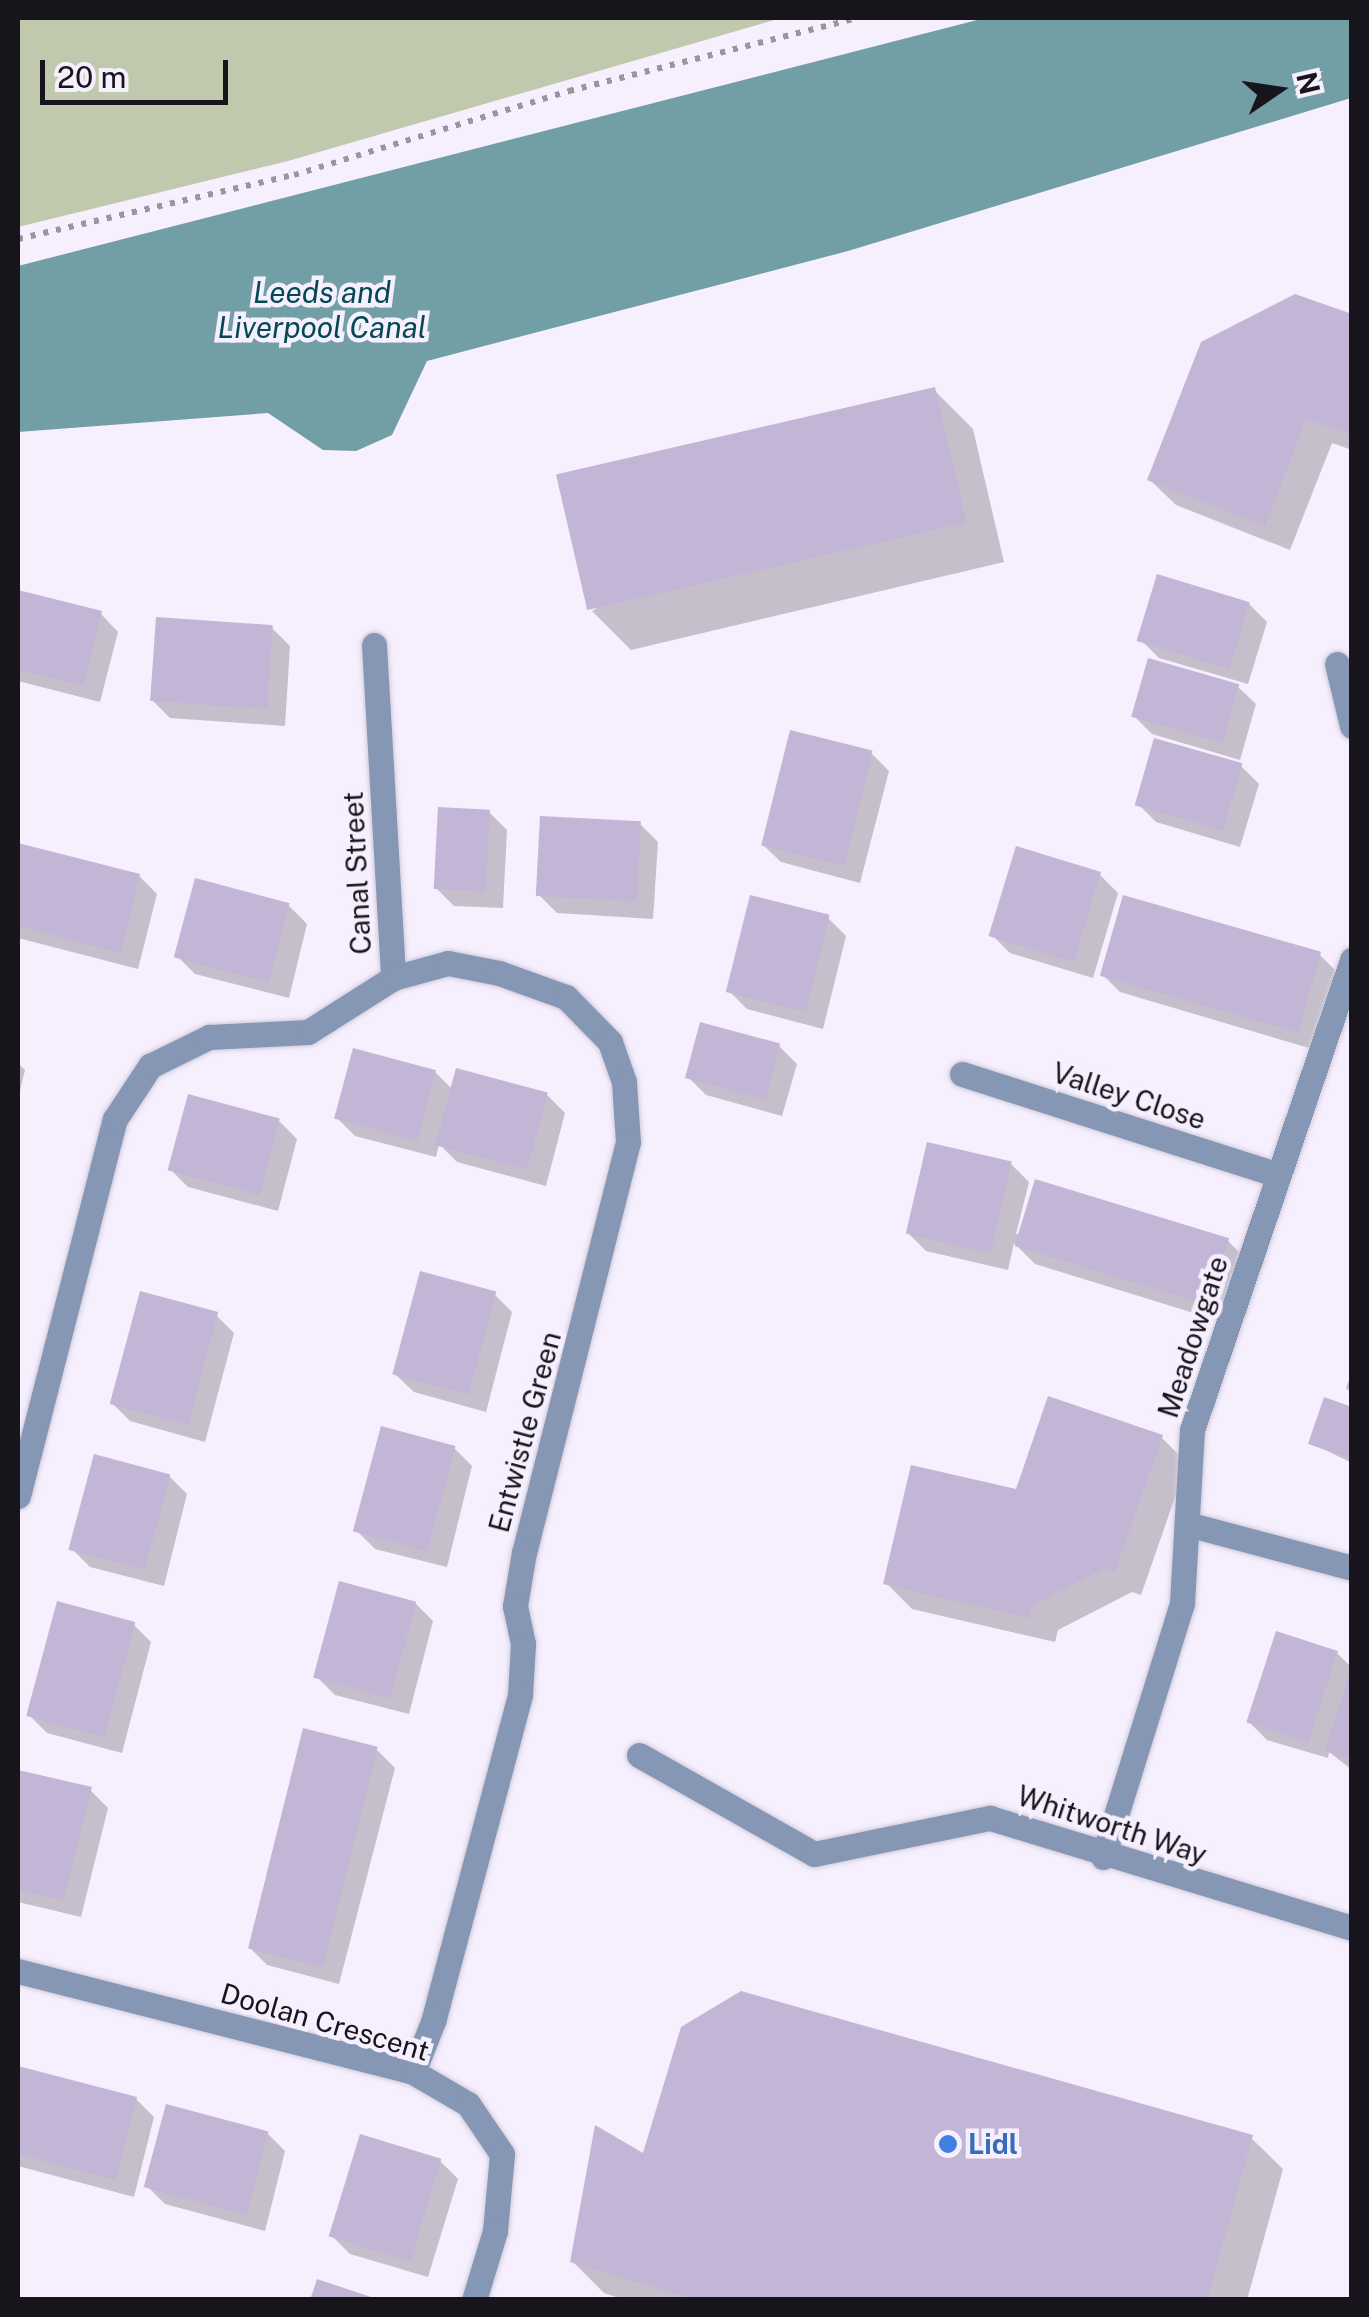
<!DOCTYPE html>
<html>
<head>
<meta charset="utf-8">
<style>
	body { margin:0 }
	#map { position:relative; width:1369px; height:2317px; overflow:hidden; background:#f6effe; font-family:"Public Sans",sans-serif }
	div>[style] { position:absolute }
	.green>* { inset:0; background:#c0c8ad }
	.water>* { inset:0; background:#729ea6 }
	.shadow>* { inset:0; background:#0003 }
	.building>* { inset:0; background:#c3b5d6; transform-origin:0 0 }
	.path>* { height:6px; margin-top:-3px; transform-origin:0; background:repeating-linear-gradient(90deg,#9a95a1 0 5px,transparent 0 13px) }
	.roads { filter:drop-shadow(0 0 2px #d2ccda) drop-shadow(0 0 2px #d2ccda) }
	.minor>* { height:25px; margin:-12.5px; padding:0 12.5px; transform-origin:12.5px; border-radius:12.5px; background:#8597b5 }
	.dots>* { width:28px; height:28px; translate:-50% -50%; box-sizing:border-box; border:5px solid #f6effe; border-radius:50% }
	span { translate:-50% -50%; white-space:nowrap; text-align:center; line-height:1.15; -webkit-text-stroke:9px #f6effe; paint-order:stroke }
	.street-label { font-size:28px; color:#18141c }
	.shop-label { font-size:28px; color:#366cbe; font-weight:700 }
	.left { translate:0 -50%; text-align:left }
	.water-label { font-size:30px; color:#044953; font-style:italic }
	.frame { position:absolute; inset:0; border:20px solid #18141c; pointer-events:none }
	.north { position:absolute; left:1229px; top:40px; width:100px; height:100px; -webkit-text-stroke:8px #f6effe; paint-order:stroke; rotate:77deg; font-size:28px; font-weight:700; line-height:40px; text-align:center; color:#18141c }
	.north::after { content:''; display:block; margin:auto; width:35px; height:45px; background:#18141c; clip-path:polygon(50% 0,100% 100%,50% 72%,0 100%) }
	.scale { position:absolute; left:40px; top:60px; width:188px; height:45px; box-sizing:border-box; border:5px solid #18141c; border-top:0; padding-left:12px; font-size:30px; line-height:35px; white-space:nowrap; color:#18141c; -webkit-text-stroke:8px #f6effe; paint-order:stroke }
</style>
</head>
<body>
<div id="map">
	<div class="green">
		<i style="clip-path:polygon(18px 18px,781px 18px,288px 161px,18px 227px)"></i>
	</div>
	<div class="water">
		<i style="clip-path:polygon(985px 18px,1351px 18px,1351px 98px,848px 251px,427px 361px,392px 435px,356px 451px,323px 450px,268px 413px,18px 432px,18px 266px)"></i>
	</div>
	<div class="shadow">
		<i style="clip-path:polygon(1352px 316px,1352px 450px,1332px 443px,1290px 550px,1176px 505px,1150px 480px)"></i>
		<i style="clip-path:polygon(934px 390px,973px 429px,1004px 562px,631px 650px,592px 611px)"></i>
		<i style="clip-path:polygon(18px 592px,101px 614px,118px 632px,100px 702px,18px 681px)"></i>
		<i style="clip-path:polygon(1249px 604px,1267px 622px,1248px 684px,1159px 658px,1141px 640px)"></i>
		<i style="clip-path:polygon(272px 628px,290px 646px,285px 726px,170px 718px,152px 700px)"></i>
		<i style="clip-path:polygon(1238px 687px,1256px 704px,1240px 760px,1152px 734px,1134px 716px)"></i>
		<i style="clip-path:polygon(871px 753px,889px 771px,860px 883px,781px 862px,763px 845px)"></i>
		<i style="clip-path:polygon(1241px 766px,1259px 784px,1240px 847px,1156px 822px,1138px 804px)"></i>
		<i style="clip-path:polygon(489px 812px,507px 830px,503px 908px,454px 906px,436px 888px)"></i>
		<i style="clip-path:polygon(640px 824px,658px 842px,653px 919px,557px 913px,539px 895px)"></i>
		<i style="clip-path:polygon(18px 845px,139px 876px,157px 894px,138px 969px,18px 938px)"></i>
		<i style="clip-path:polygon(1100px 875px,1118px 893px,1093px 978px,1010px 953px,992px 935px)"></i>
		<i style="clip-path:polygon(289px 906px,307px 924px,289px 998px,195px 974px,177px 956px)"></i>
		<i style="clip-path:polygon(828px 918px,846px 936px,823px 1029px,747px 1009px,729px 991px)"></i>
		<i style="clip-path:polygon(1320px 955px,1338px 973px,1316px 1050px,1120px 992px,1102px 974px)"></i>
		<i style="clip-path:polygon(779px 1046px,797px 1064px,782px 1116px,706px 1095px,688px 1077px)"></i>
		<i style="clip-path:polygon(18px 1063px,25px 1070px,18px 1099px)"></i>
		<i style="clip-path:polygon(435px 1072px,453px 1090px,547px 1095px,565px 1113px,546px 1186px,457px 1162px,439px 1144px,436px 1157px,355px 1136px,337px 1118px)"></i>
		<i style="clip-path:polygon(279px 1121px,297px 1139px,278px 1211px,188px 1187px,170px 1169px)"></i>
		<i style="clip-path:polygon(1011px 1164px,1029px 1182px,1016px 1234px,1228px 1241px,1246px 1259px,1226px 1323px,1035px 1264px,1014px 1243px,1008px 1270px,926px 1251px,908px 1233px)"></i>
		<i style="clip-path:polygon(494px 1294px,512px 1312px,486px 1412px,414px 1392px,396px 1375px)"></i>
		<i style="clip-path:polygon(216px 1315px,234px 1333px,205px 1442px,130px 1421px,112px 1403px)"></i>
		<i style="clip-path:polygon(1352px 1372px,1352px 1394px,1346px 1388px)"></i>
		<i style="clip-path:polygon(1352px 1410px,1352px 1463px,1311px 1443px)"></i>
		<i style="clip-path:polygon(1162px 1438px,1187px 1463px,1141px 1595px,1132px 1592px,1058px 1630px,1055px 1642px,912px 1609px,886px 1583px,1017px 1492px)"></i>
		<i style="clip-path:polygon(454px 1448px,472px 1466px,447px 1567px,375px 1549px,357px 1531px)"></i>
		<i style="clip-path:polygon(169px 1476px,187px 1494px,164px 1586px,90px 1567px,72px 1549px)"></i>
		<i style="clip-path:polygon(415px 1603px,433px 1621px,409px 1714px,335px 1695px,317px 1677px)"></i>
		<i style="clip-path:polygon(133px 1624px,151px 1642px,122px 1753px,47px 1733px,29px 1715px)"></i>
		<i style="clip-path:polygon(1337px 1653px,1352px 1668px,1352px 1770px,1329px 1752px,1328px 1758px,1267px 1740px,1249px 1722px)"></i>
		<i style="clip-path:polygon(377px 1750px,395px 1768px,339px 1984px,267px 1965px,249px 1947px)"></i>
		<i style="clip-path:polygon(18px 1772px,90px 1790px,108px 1808px,81px 1917px,18px 1902px)"></i>
		<i style="clip-path:polygon(18px 2068px,136px 2099px,154px 2117px,134px 2197px,18px 2166px)"></i>
		<i style="clip-path:polygon(267px 2133px,285px 2151px,265px 2231px,165px 2204px,147px 2186px)"></i>
		<i style="clip-path:polygon(1251px 2138px,1283px 2169px,1247px 2300px,626px 2300px,604px 2293px,572px 2261px)"></i>
		<i style="clip-path:polygon(440px 2161px,458px 2179px,428px 2277px,350px 2254px,332px 2236px)"></i>
	</div>
	<div class="building">
		<i style="clip-path:polygon(1295px 294px,1352px 314px,1352px 435px,1306px 419px,1265px 526px,1147px 480px,1201px 342px)"></i>
		<i style="left:935px;top:387px;width:139px;height:389px;rotate:77deg"></i>
		<i style="left:1157px;top:574px;width:97px;height:70px;rotate:17deg"></i>
		<i style="clip-path:polygon(18px 590px,102px 611px,83px 686px,18px 669px)"></i>
		<i style="left:156px;top:617px;width:117px;height:84px;rotate:4deg"></i>
		<i style="left:1148px;top:658px;width:95px;height:61px;rotate:16deg"></i>
		<i style="left:790px;top:730px;width:85px;height:119px;rotate:14deg"></i>
		<i style="left:1154px;top:738px;width:92px;height:70px;rotate:16deg"></i>
		<i style="left:438px;top:807px;width:52px;height:82px;rotate:3deg"></i>
		<i style="left:540px;top:816px;width:101px;height:80px;rotate:3deg"></i>
		<i style="clip-path:polygon(18px 843px,140px 874px,121px 953px,18px 926px)"></i>
		<i style="left:1016px;top:846px;width:89px;height:94px;rotate:17deg"></i>
		<i style="left:195px;top:878px;width:98px;height:82px;rotate:15deg"></i>
		<i style="left:750px;top:895px;width:82px;height:100px;rotate:14deg"></i>
		<i style="left:1123px;top:895px;width:206px;height:84px;rotate:16deg"></i>
		<i style="left:700px;top:1022px;width:83px;height:58px;rotate:15deg"></i>
		<i style="left:353px;top:1048px;width:86px;height:73px;rotate:15deg"></i>
		<i style="left:456px;top:1068px;width:95px;height:80px;rotate:15deg"></i>
		<i style="left:188px;top:1094px;width:95px;height:79px;rotate:15deg"></i>
		<i style="left:927px;top:1142px;width:87px;height:94px;rotate:13deg"></i>
		<i style="left:1035px;top:1179px;width:203px;height:70px;rotate:17deg"></i>
		<i style="left:420px;top:1271px;width:79px;height:107px;rotate:15deg"></i>
		<i style="left:140px;top:1291px;width:81px;height:117px;rotate:15deg"></i>
		<i style="clip-path:polygon(1048px 1396px,1163px 1435px,1115px 1571px,1105px 1568px,1033px 1605px,1029px 1618px,883px 1584px,911px 1465px,1016px 1489px)"></i>
		<i style="clip-path:polygon(1324px 1397px,1352px 1407px,1352px 1459px,1308px 1444px)"></i>
		<i style="left:381px;top:1426px;width:77px;height:109px;rotate:15deg"></i>
		<i style="left:94px;top:1454px;width:79px;height:99px;rotate:15deg"></i>
		<i style="left:339px;top:1581px;width:80px;height:100px;rotate:15deg"></i>
		<i style="left:57px;top:1601px;width:81px;height:119px;rotate:15deg"></i>
		<i style="left:1276px;top:1631px;width:65px;height:96px;rotate:18deg"></i>
		<i style="clip-path:polygon(1351px 1668px,1352px 1668px,1352px 1760px,1325px 1751px)"></i>
		<i style="left:303px;top:1728px;width:77px;height:227px;rotate:14deg"></i>
		<i style="clip-path:polygon(18px 1770px,92px 1787px,63px 1900px,18px 1889px)"></i>
		<i style="clip-path:polygon(741px 1991px,1253px 2135px,1207px 2300px,695px 2300px,570px 2262px,595px 2125px,643px 2153px,681px 2027px)"></i>
		<i style="clip-path:polygon(18px 2066px,137px 2097px,116px 2180px,18px 2154px)"></i>
		<i style="left:166px;top:2104px;width:106px;height:86px;rotate:15deg"></i>
		<i style="left:360px;top:2134px;width:85px;height:107px;rotate:17deg"></i>
		<i style="clip-path:polygon(317px 2279px,377px 2299px,376px 2300px,310px 2300px)"></i>
	</div>
	<div class="path">
		<i style="left:18px;top:239px;width:283px;rotate:-13.1deg"></i>
		<i style="left:294px;top:175px;width:288px;rotate:-17deg"></i>
		<i style="left:569px;top:91px;width:297px;rotate:-14.2deg"></i>
	</div>
	<div class="roads">
		<div class="minor">
			<i style="left:374px;top:645px;width:334px;rotate:86.7deg"></i>
			<i style="left:1337px;top:664px;width:64px;rotate:76.4deg"></i>
			<i style="left:962px;top:1074px;width:332px;rotate:17.7deg"></i>
			<i style="left:18px;top:1496px;width:389px;rotate:-75.6deg"></i>
			<i style="left:115px;top:1119px;width:64px;rotate:-56.6deg"></i>
			<i style="left:150px;top:1066px;width:66px;rotate:-26.2deg"></i>
			<i style="left:209px;top:1037px;width:99px;rotate:-2.9deg"></i>
			<i style="left:308px;top:1032px;width:101px;rotate:-32.4deg"></i>
			<i style="left:393px;top:978px;width:57px;rotate:-15.3deg"></i>
			<i style="left:448px;top:963px;width:52px;rotate:11.1deg"></i>
			<i style="left:499px;top:973px;width:71px;rotate:19.7deg"></i>
			<i style="left:566px;top:997px;width:63px;rotate:45.6deg"></i>
			<i style="left:610px;top:1042px;width:42px;rotate:70.7deg"></i>
			<i style="left:624px;top:1082px;width:60px;rotate:86.2deg"></i>
			<i style="left:628px;top:1142px;width:423px;rotate:104.2deg"></i>
			<i style="left:524px;top:1552px;width:55px;rotate:99.5deg"></i>
			<i style="left:515px;top:1606px;width:39px;rotate:78deg"></i>
			<i style="left:523px;top:1644px;width:51px;rotate:93.4deg"></i>
			<i style="left:520px;top:1695px;width:335px;rotate:104.9deg"></i>
			<i style="left:434px;top:2019px;width:57px;rotate:111.6deg"></i>
			<i style="left:1187px;top:1524px;width:171px;rotate:14.9deg"></i>
			<i style="left:639px;top:1755px;width:201px;rotate:29.5deg"></i>
			<i style="left:814px;top:1854px;width:180px;rotate:-11.6deg"></i>
			<i style="left:990px;top:1818px;width:378px;rotate:16.9deg"></i>
			<i style="left:1103px;top:1857px;width:266px;rotate:-72.7deg"></i>
			<i style="left:1182px;top:1603px;width:173px;rotate:-86.7deg"></i>
			<i style="left:1192px;top:1430px;width:497px;rotate:-71.2deg"></i>
			<i style="left:18px;top:1971px;width:408px;rotate:14.3deg"></i>
			<i style="left:413px;top:2072px;width:64px;rotate:30.2deg"></i>
			<i style="left:468px;top:2104px;width:60px;rotate:55.8deg"></i>
			<i style="left:502px;top:2154px;width:77px;rotate:95.2deg"></i>
			<i style="left:495px;top:2231px;width:72px;rotate:106.9deg"></i>
		</div>
	</div>
	<div class="dots">
		<i style="left:948px;top:2144px;background:#3f7fe0"></i>
	</div>
	<div class="street-label">
		<span style="left:357px;top:873px;rotate:-93deg">Canal Street</span>
		<span style="left:1129px;top:1096px;rotate:18deg">Valley Close</span>
		<span style="left:1193px;top:1337px;rotate:-72deg">Meadowgate</span>
		<span style="left:525px;top:1432px;rotate:-75deg">Entwistle Green</span>
		<span style="left:1112px;top:1825px;rotate:18deg">Whitworth Way</span>
		<span style="left:325px;top:2022px;rotate:16deg">Doolan Crescent</span>
	</div>
	<div class="shop-label">
		<span class="left" style="left:968px;top:2144px">Lidl</span>
	</div>
	<div class="water-label">
		<span style="left:322px;top:309px">Leeds and<br>Liverpool Canal</span>
	</div>
	<div class="frame"></div>
	<div class="north">N</div>
	<div class="scale">20 m</div>
</div>
</body>
</html>
